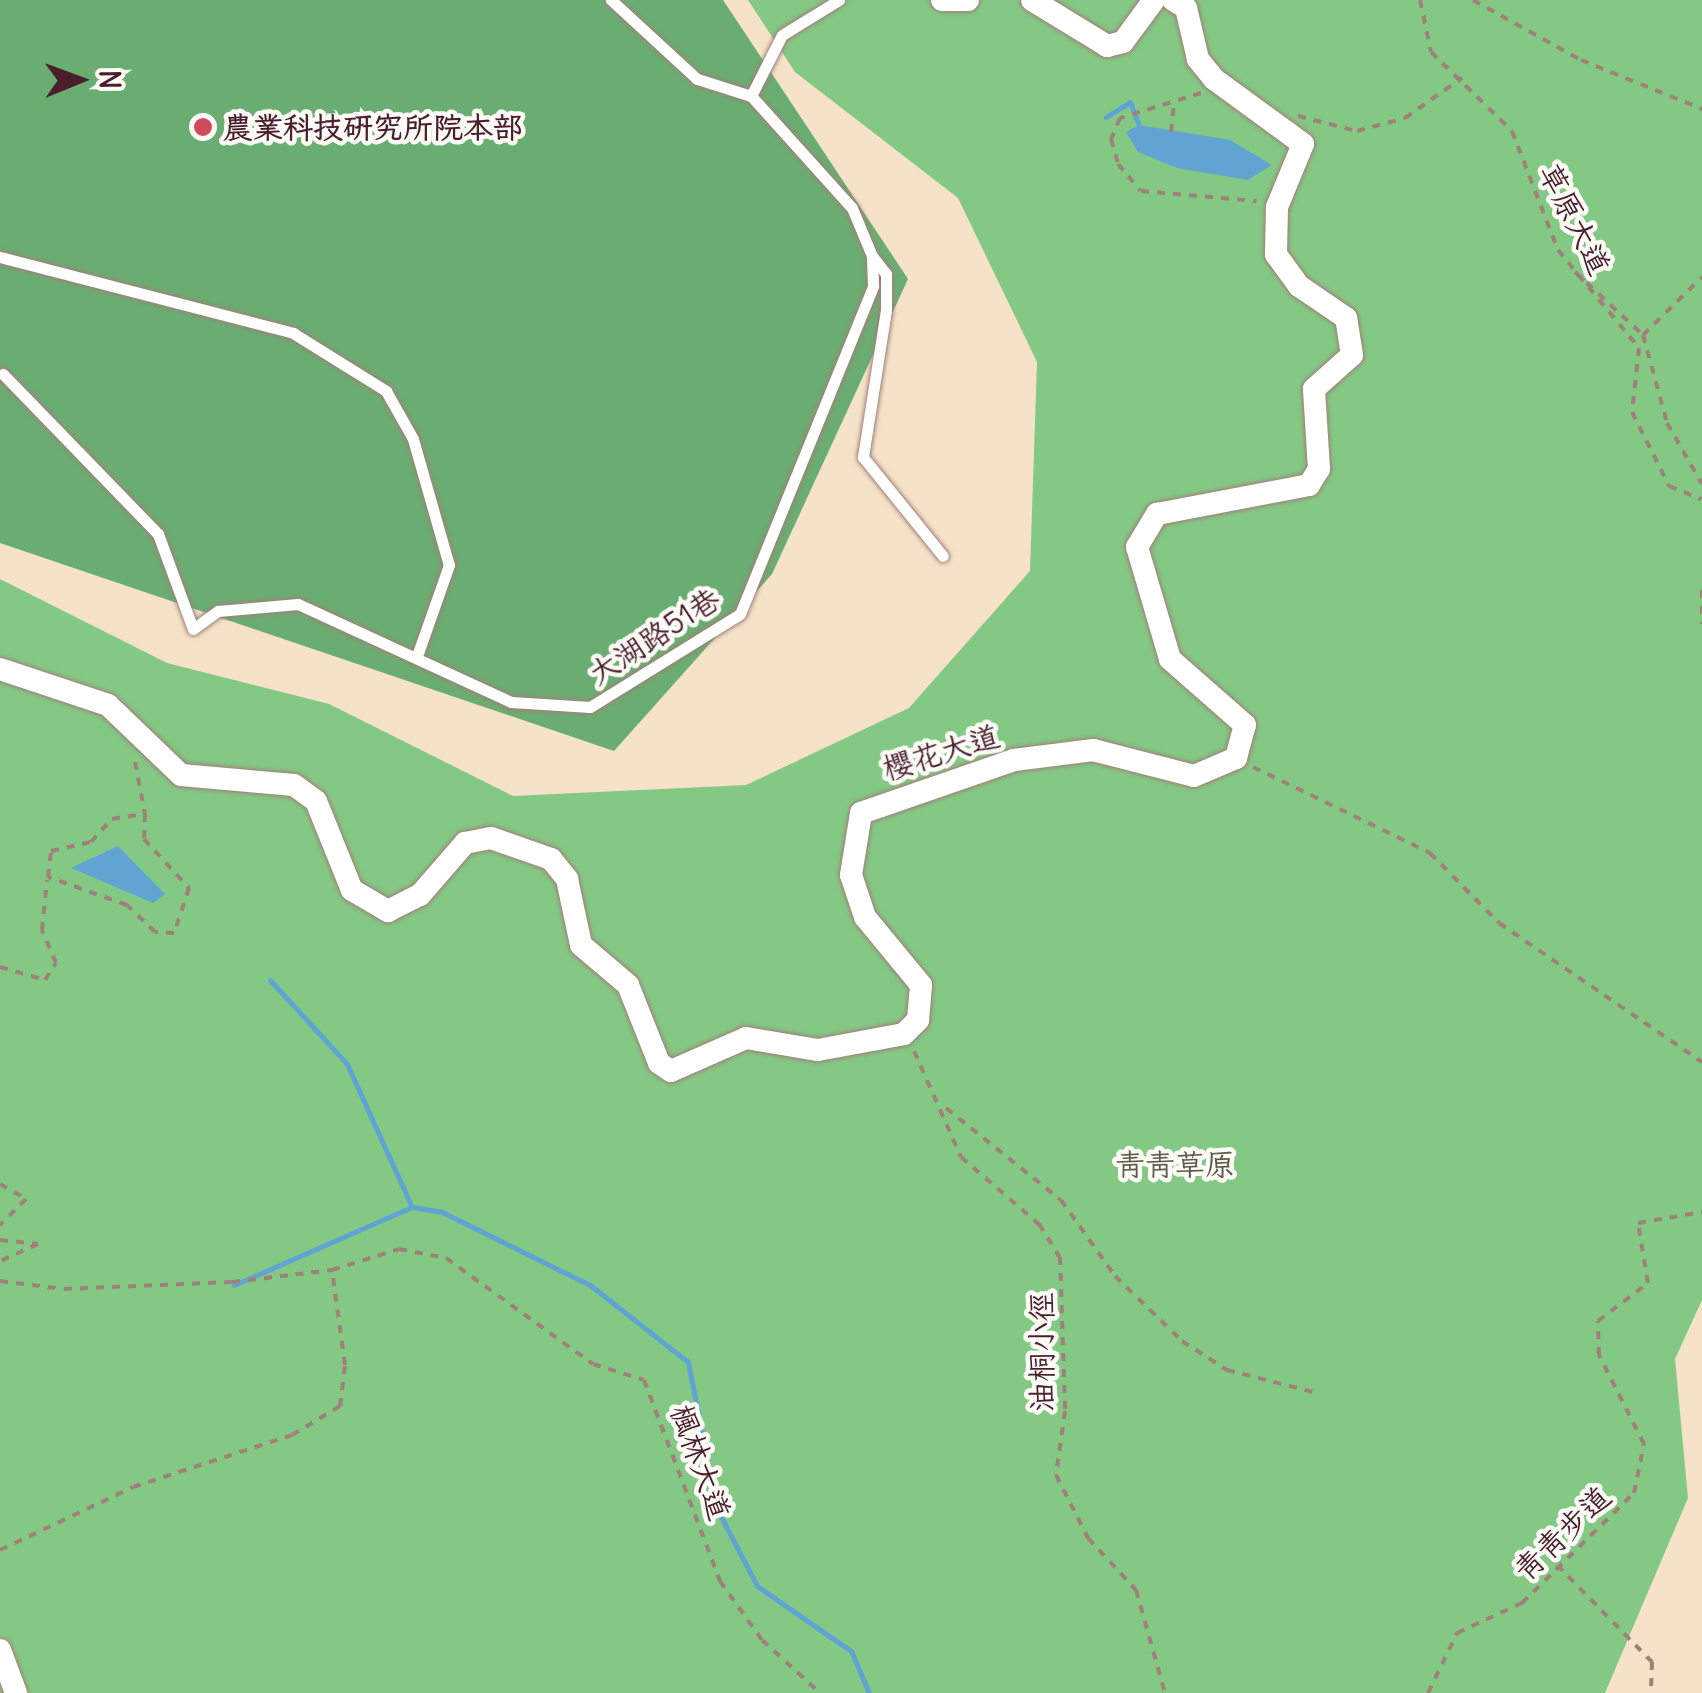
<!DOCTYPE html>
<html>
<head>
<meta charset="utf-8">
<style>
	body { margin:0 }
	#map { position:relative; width:1702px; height:1693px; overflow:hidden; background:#f5e2c8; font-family:Delius,"LXGW WenKai TC",sans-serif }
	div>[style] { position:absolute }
	.green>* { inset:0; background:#83c984 }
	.forest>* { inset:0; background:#6aad72 }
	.water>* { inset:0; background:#60a4d4 }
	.stream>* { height:5px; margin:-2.5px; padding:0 2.5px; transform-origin:2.5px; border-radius:2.5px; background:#60a4d4 }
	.path>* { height:4px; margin-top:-2px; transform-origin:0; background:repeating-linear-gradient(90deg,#a0807a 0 8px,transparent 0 16px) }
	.roads { filter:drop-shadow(0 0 2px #a0807a) drop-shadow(0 0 2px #a0807a) }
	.lane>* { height:11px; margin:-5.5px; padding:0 5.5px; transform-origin:5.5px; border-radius:5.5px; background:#fff }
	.street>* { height:22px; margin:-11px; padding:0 11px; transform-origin:11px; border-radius:11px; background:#fff }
	.dots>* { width:28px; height:28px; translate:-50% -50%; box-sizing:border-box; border:5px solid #fdfcf7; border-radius:50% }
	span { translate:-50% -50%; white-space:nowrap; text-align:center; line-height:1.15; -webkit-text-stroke:9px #fdfcf7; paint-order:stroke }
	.poi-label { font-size:30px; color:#4a1f2b; font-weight:700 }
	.left { translate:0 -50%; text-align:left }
	.street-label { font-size:30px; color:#4a1f2b }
	.park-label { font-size:30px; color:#5e5a4a }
	.north { position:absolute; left:30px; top:30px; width:100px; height:100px; -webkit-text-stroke:8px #fdfcf7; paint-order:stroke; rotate:89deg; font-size:28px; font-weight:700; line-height:40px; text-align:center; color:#4a1f2b }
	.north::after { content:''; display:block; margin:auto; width:35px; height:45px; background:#4a1f2b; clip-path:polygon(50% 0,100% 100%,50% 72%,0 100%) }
</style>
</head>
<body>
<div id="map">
	<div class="green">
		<i style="clip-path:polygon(748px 0,1702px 0,1702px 1300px,1675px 1359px,1688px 1498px,1605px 1693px,0 1693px,0 579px,167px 663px,329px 704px,513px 796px,746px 785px,909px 708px,1030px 571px,1037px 362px,958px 198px,795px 72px)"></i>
	</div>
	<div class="forest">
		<i style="clip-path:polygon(0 0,723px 0,908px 279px,772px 574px,614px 751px,0 543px)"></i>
	</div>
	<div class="water">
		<i style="clip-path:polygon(1139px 125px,1230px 140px,1272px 165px,1248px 180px,1177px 168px,1138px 152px,1126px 132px)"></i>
		<i style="clip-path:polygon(118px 846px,165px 894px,153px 903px,71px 868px)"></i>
	</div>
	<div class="stream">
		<i style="left:1106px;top:117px;width:28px;rotate:-32deg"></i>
		<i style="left:1130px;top:102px;width:25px;rotate:69deg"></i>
		<i style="left:270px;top:980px;width:114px;rotate:47.5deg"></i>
		<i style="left:347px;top:1064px;width:157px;rotate:65.6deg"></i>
		<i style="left:412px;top:1207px;width:30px;rotate:9deg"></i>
		<i style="left:442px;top:1212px;width:165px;rotate:26.3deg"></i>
		<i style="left:590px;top:1285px;width:125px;rotate:38.2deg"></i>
		<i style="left:688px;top:1362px;width:150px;rotate:78.8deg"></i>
		<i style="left:717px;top:1509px;width:87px;rotate:62.5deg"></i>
		<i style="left:757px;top:1586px;width:114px;rotate:34.7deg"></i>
		<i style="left:851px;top:1651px;width:46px;rotate:66.8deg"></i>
		<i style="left:234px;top:1285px;width:194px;rotate:-23.7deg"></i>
	</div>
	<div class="path">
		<i style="left:1420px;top:0;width:53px;rotate:78.1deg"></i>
		<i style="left:1431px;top:52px;width:113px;rotate:44.3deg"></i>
		<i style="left:1512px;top:131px;width:128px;rotate:68.9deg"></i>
		<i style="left:1558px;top:250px;width:127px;rotate:50.4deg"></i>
		<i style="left:1639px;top:348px;width:64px;rotate:96.2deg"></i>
		<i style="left:1632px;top:412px;width:83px;rotate:63.4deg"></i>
		<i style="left:1669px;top:486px;width:35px;rotate:22deg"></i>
		<i style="left:1473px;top:0;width:124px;rotate:29.1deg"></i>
		<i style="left:1581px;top:60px;width:131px;rotate:22deg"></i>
		<i style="left:1201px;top:93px;width:85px;rotate:162.8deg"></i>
		<i style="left:1120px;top:118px;width:23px;rotate:113deg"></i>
		<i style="left:1111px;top:139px;width:26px;rotate:74deg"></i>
		<i style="left:1118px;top:164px;width:35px;rotate:50deg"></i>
		<i style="left:1141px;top:191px;width:116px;rotate:4.9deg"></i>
		<i style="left:1298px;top:116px;width:61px;rotate:14.3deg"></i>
		<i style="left:1357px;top:131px;width:50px;rotate:-15.2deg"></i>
		<i style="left:1405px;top:118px;width:70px;rotate:-35.1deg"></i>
		<i style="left:1171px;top:132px;width:29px;rotate:-84deg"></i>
		<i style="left:1575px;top:272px;width:93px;rotate:42.8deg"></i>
		<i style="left:1643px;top:335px;width:91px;rotate:74.7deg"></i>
		<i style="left:1667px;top:423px;width:70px;rotate:60.2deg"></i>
		<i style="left:1643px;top:335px;width:83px;rotate:-44.5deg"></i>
		<i style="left:1702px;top:590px;width:34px;rotate:90deg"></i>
		<i style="left:135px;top:762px;width:53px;rotate:79.1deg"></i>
		<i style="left:145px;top:814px;width:25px;rotate:92deg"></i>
		<i style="left:144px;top:839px;width:67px;rotate:47.4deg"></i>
		<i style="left:189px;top:888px;width:47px;rotate:108.4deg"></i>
		<i style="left:174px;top:933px;width:19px;rotate:-177deg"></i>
		<i style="left:155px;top:932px;width:39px;rotate:-136deg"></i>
		<i style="left:127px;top:905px;width:84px;rotate:-160.5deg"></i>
		<i style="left:48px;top:877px;width:26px;rotate:-83deg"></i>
		<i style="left:51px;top:851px;width:41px;rotate:-12.7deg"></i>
		<i style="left:91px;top:842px;width:31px;rotate:-48deg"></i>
		<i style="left:112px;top:819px;width:33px;rotate:-9deg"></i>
		<i style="left:1253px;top:767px;width:197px;rotate:25.9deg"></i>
		<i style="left:1430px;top:853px;width:98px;rotate:45.4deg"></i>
		<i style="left:1499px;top:923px;width:246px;rotate:34.4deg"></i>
		<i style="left:0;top:967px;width:47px;rotate:16.1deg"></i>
		<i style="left:45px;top:980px;width:20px;rotate:-57deg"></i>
		<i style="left:56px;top:963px;width:36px;rotate:-113deg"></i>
		<i style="left:42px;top:930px;width:50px;rotate:-84.3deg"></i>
		<i style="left:914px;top:1051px;width:116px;rotate:66.1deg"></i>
		<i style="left:961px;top:1157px;width:103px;rotate:40.7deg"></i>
		<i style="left:1039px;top:1224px;width:39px;rotate:58deg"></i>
		<i style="left:1060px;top:1257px;width:154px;rotate:88.1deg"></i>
		<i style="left:1065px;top:1411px;width:65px;rotate:98deg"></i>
		<i style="left:1056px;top:1475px;width:71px;rotate:63.1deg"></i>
		<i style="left:1088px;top:1538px;width:71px;rotate:47.3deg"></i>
		<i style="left:1136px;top:1590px;width:107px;rotate:74.3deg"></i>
		<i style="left:946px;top:1108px;width:147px;rotate:38.7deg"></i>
		<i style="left:1061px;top:1200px;width:93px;rotate:54.6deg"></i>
		<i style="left:1115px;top:1276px;width:93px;rotate:44.1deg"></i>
		<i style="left:1182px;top:1341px;width:54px;rotate:32.8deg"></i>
		<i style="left:1227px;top:1370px;width:93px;rotate:14.3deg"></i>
		<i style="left:0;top:1184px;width:30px;rotate:30deg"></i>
		<i style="left:26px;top:1199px;width:37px;rotate:135deg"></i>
		<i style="left:0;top:1240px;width:38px;rotate:6deg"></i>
		<i style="left:38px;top:1244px;width:42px;rotate:155.9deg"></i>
		<i style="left:0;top:1281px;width:64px;rotate:7.1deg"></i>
		<i style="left:64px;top:1289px;width:168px;rotate:-2.4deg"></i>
		<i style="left:232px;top:1282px;width:101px;rotate:-6.8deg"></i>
		<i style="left:332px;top:1270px;width:70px;rotate:-17.4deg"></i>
		<i style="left:399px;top:1249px;width:48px;rotate:10.8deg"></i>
		<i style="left:446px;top:1258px;width:181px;rotate:35.8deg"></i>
		<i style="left:593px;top:1364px;width:53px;rotate:17.4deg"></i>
		<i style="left:644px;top:1380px;width:215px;rotate:69.3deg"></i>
		<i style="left:720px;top:1581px;width:72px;rotate:54.6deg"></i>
		<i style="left:762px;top:1640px;width:79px;rotate:42.4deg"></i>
		<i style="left:0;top:1550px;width:147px;rotate:-25.3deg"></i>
		<i style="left:133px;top:1487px;width:167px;rotate:-18.1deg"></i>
		<i style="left:292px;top:1435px;width:56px;rotate:-31.1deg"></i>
		<i style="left:340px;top:1406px;width:41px;rotate:-83deg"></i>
		<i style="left:345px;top:1365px;width:96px;rotate:-97.8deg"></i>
		<i style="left:1557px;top:1565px;width:136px;rotate:45.6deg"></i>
		<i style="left:1652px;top:1662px;width:31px;rotate:92deg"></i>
		<i style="left:1428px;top:1693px;width:67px;rotate:-64.2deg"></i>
		<i style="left:1457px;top:1633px;width:72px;rotate:-24.8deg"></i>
		<i style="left:1522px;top:1603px;width:157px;rotate:-44.5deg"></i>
		<i style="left:1634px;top:1493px;width:50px;rotate:-78.5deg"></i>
		<i style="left:1644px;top:1444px;width:100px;rotate:-116.8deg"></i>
		<i style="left:1599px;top:1355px;width:34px;rotate:-92deg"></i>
		<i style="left:1598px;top:1321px;width:63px;rotate:-37.2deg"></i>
		<i style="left:1648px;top:1283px;width:61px;rotate:-99.5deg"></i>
		<i style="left:1638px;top:1223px;width:65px;rotate:-9.8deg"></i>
	</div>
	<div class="roads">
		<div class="lane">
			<i style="left:751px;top:96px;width:68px;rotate:-63.1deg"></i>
			<i style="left:782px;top:35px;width:67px;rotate:-31.6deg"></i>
			<i style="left:872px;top:256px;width:23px;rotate:52deg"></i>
			<i style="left:886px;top:274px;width:36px;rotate:90deg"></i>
			<i style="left:886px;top:310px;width:149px;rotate:98.9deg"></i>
			<i style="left:863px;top:457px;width:127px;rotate:51.1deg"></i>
			<i style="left:0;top:257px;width:303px;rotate:14.5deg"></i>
			<i style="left:293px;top:333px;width:110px;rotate:31.9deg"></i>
			<i style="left:386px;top:391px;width:55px;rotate:60.6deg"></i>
			<i style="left:413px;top:439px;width:131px;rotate:74.1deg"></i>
			<i style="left:449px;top:565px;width:96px;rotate:109.4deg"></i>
			<i style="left:3px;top:374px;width:223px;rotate:45.9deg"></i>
			<i style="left:158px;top:534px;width:101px;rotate:69.8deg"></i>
			<i style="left:193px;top:629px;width:31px;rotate:-36deg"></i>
			<i style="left:218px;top:611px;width:80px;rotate:-5deg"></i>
			<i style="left:298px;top:604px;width:234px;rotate:24.7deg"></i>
			<i style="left:511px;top:702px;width:79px;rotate:3.6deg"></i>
			<i style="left:590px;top:707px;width:176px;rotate:-31.8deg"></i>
			<i style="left:740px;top:614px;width:354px;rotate:-67.9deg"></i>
			<i style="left:873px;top:286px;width:30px;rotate:-92deg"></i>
			<i style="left:872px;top:256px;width:52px;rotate:-112.6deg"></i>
			<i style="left:852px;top:208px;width:151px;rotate:-132deg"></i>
			<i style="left:751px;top:96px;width:57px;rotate:-162.5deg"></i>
			<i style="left:697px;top:79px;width:117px;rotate:-137.4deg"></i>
		</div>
		<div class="street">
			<i style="left:942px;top:0;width:26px"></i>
			<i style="left:1032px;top:0;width:88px;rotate:31.5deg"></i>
			<i style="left:1107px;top:46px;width:16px;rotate:-14deg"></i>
			<i style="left:1123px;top:42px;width:52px;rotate:-53.6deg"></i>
			<i style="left:0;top:669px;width:114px;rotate:18.4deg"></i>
			<i style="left:108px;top:705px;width:101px;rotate:43.8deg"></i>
			<i style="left:181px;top:775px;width:113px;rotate:5.1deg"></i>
			<i style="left:294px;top:785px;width:27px;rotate:36deg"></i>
			<i style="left:316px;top:801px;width:96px;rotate:68deg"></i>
			<i style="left:352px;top:890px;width:42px;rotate:30.3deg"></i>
			<i style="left:388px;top:911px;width:36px;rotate:-27deg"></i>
			<i style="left:420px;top:895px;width:69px;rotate:-49.1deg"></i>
			<i style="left:465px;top:843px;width:26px;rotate:-11deg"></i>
			<i style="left:491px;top:838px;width:64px;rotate:19.3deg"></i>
			<i style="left:551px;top:859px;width:26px;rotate:51deg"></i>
			<i style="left:567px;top:879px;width:67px;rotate:78deg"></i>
			<i style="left:581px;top:945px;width:62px;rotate:40.4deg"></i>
			<i style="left:628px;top:985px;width:84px;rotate:68.3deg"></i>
			<i style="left:659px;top:1063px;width:14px;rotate:34deg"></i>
			<i style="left:671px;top:1071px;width:82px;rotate:-23.7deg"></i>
			<i style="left:746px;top:1038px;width:73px;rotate:9.5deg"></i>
			<i style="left:818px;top:1050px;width:87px;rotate:-10.5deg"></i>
			<i style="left:904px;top:1034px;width:20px;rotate:-45deg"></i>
			<i style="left:918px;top:1020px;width:35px;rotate:-85deg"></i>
			<i style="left:921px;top:985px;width:88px;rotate:-129.5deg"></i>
			<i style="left:865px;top:917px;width:44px;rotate:-108.4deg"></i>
			<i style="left:851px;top:875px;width:63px;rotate:-80.8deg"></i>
			<i style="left:861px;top:813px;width:162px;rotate:-19.1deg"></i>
			<i style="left:1014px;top:760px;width:80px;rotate:-7.2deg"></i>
			<i style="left:1093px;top:750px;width:104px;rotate:14.4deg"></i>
			<i style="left:1194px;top:776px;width:46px;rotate:-23.2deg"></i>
			<i style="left:1236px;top:758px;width:34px;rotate:-75deg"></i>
			<i style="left:1245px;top:725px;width:100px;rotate:-138.7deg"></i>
			<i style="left:1170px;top:659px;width:117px;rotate:-106.4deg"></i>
			<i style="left:1137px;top:547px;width:39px;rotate:-59deg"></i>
			<i style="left:1157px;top:514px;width:155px;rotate:-10.8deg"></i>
			<i style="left:1309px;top:485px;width:19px;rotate:-58deg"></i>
			<i style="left:1319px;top:469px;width:80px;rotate:-93.6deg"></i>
			<i style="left:1314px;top:389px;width:51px;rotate:-41.8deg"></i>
			<i style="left:1352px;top:355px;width:37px;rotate:-99deg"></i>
			<i style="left:1346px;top:318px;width:57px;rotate:-145.8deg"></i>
			<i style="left:1299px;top:286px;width:39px;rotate:-126deg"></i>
			<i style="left:1276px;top:254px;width:47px;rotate:-88.8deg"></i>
			<i style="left:1277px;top:207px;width:68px;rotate:-67.6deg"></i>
			<i style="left:1303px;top:144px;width:110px;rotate:-143.9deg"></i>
			<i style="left:1214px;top:79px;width:26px;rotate:-129deg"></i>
			<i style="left:1198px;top:59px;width:52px;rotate:-103.2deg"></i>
			<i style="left:1186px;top:8px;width:15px;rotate:-148deg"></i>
			<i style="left:0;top:1650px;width:46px;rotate:69.6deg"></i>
		</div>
	</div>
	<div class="dots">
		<i style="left:203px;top:127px;background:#d1495b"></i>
	</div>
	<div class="poi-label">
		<span class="left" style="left:223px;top:127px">農業科技研究所院本部</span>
	</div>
	<div class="street-label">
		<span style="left:1575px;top:219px;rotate:63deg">草原大道</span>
		<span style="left:654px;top:636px;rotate:-33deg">大湖路51巷</span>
		<span style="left:941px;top:752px;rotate:-17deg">櫻花大道</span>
		<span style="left:1041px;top:1352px;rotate:-90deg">油桐小徑</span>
		<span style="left:701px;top:1462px;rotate:70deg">楓林大道</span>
		<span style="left:1562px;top:1533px;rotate:-44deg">青青步道</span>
	</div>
	<div class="park-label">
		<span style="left:1175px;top:1164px">青青草原</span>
	</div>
	<div class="north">N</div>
</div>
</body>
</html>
